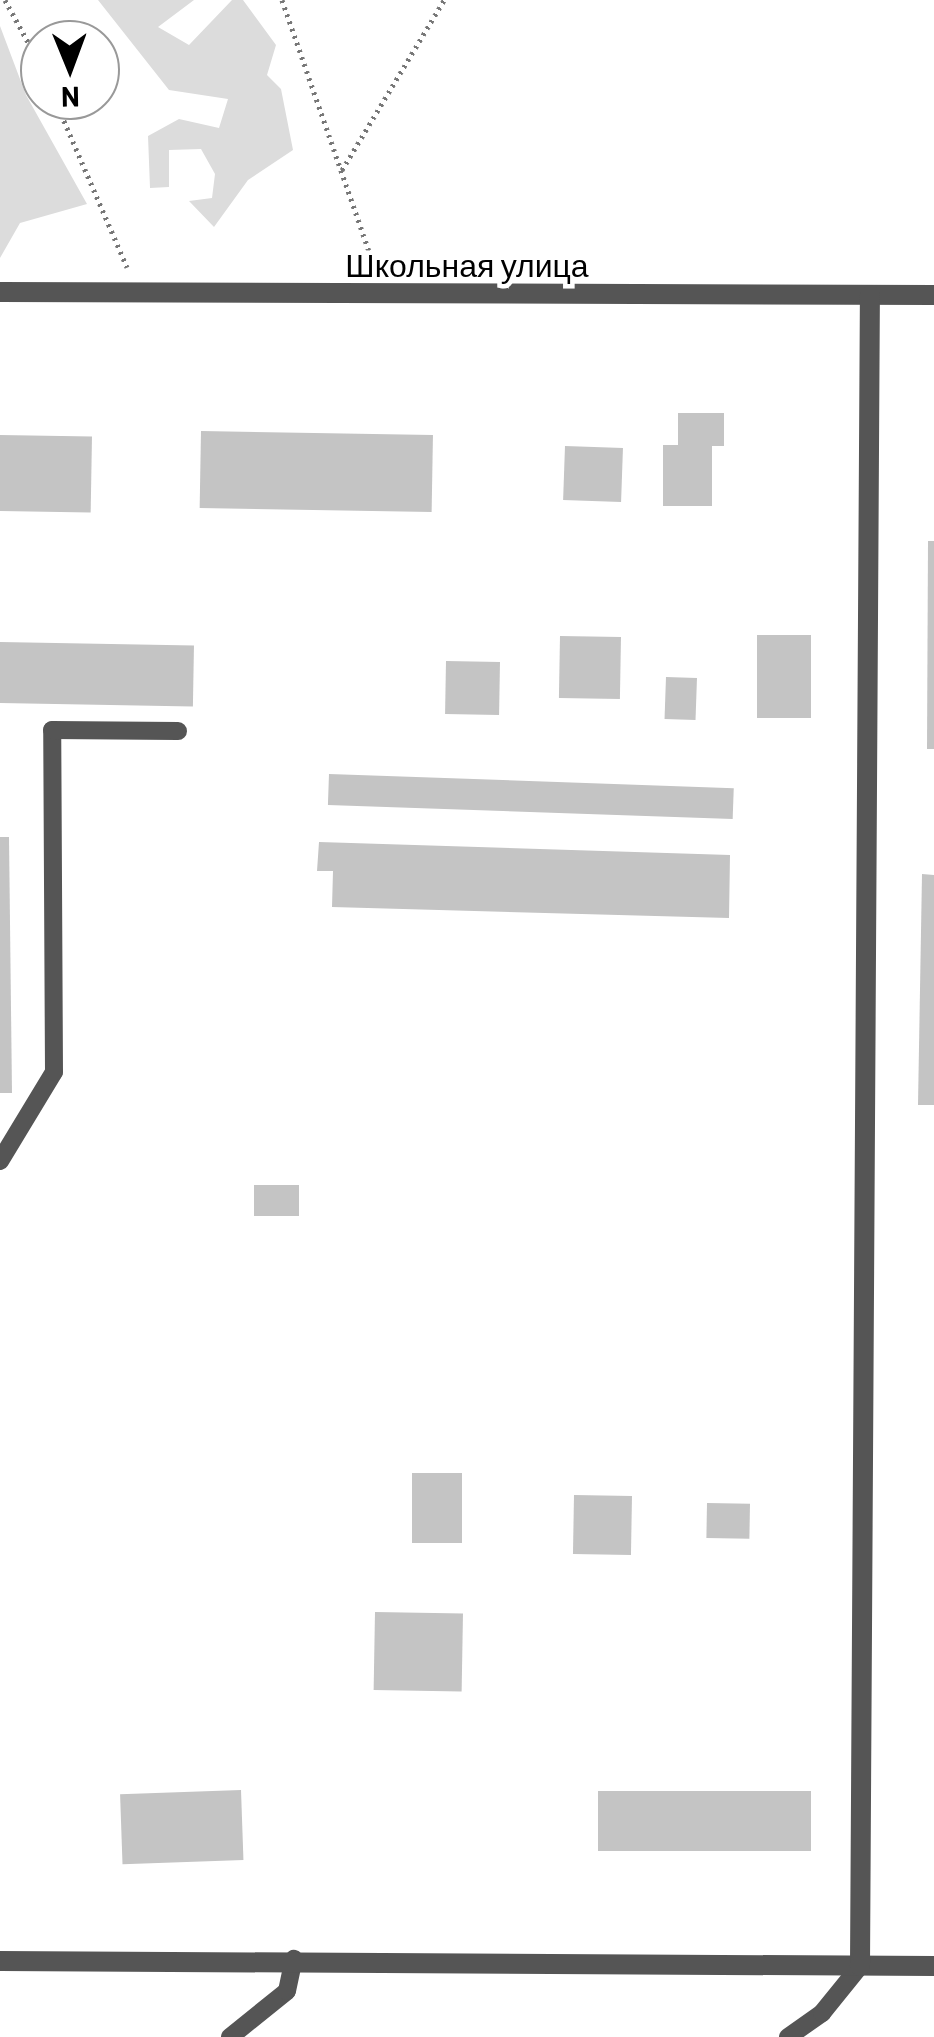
<!DOCTYPE html>
<html>
<head>
<meta charset="utf-8">
<style>
	body { margin:0 }
	#map { position:relative; width:934px; height:2037px; overflow:hidden; background:#fff; font-family:Barlow,sans-serif }
	div>[style] { position:absolute }
	.green>* { inset:0; background:#dcdcdc }
	.building>* { inset:0; background:#c4c4c4; transform-origin:0 0 }
	.path>* { height:5px; margin-top:-2.5px; transform-origin:0; background:repeating-linear-gradient(90deg,#777 0 2.5px,transparent 0 7.5px) }
	.lane>* { height:18px; margin:-9px; padding:0 9px; transform-origin:9px; border-radius:9px; background:#555 }
	.street>* { height:20px; margin:-10px; padding:0 10px; transform-origin:10px; border-radius:10px; background:#555 }
	span { translate:-50% -50%; white-space:nowrap; text-align:center; line-height:1.15; -webkit-text-stroke:9px #fff; paint-order:stroke }
	.street-label { font-size:32px; color:#000 }
	.north { position:absolute; left:20px; top:20px; width:100px; height:100px; box-sizing:border-box; background:#fff; border:2px solid #999; border-radius:50%; rotate:179deg; font-size:28px; font-weight:700; line-height:40px; text-align:center; color:#000 }
	.north::after { content:''; display:block; margin:auto; width:35px; height:45px; background:#000; clip-path:polygon(50% 0,100% 100%,50% 72%,0 100%) }
</style>
</head>
<body>
<div id="map">
	<div class="green">
		<i style="clip-path:polygon(98px 0,194px 0,158px 27px,189px 45px,232px 0,243px 0,276px 45px,267px 75px,281px 89px,293px 150px,248px 180px,214px 227px,189px 201px,212px 198px,215px 174px,201px 149px,169px 150px,169px 187px,150px 188px,148px 136px,179px 119px,219px 128px,228px 99px,169px 90px)"></i>
		<i style="clip-path:polygon(0 26px,26px 95px,87px 204px,20px 223px,0 258px)"></i>
	</div>
	<div class="building">
		<i style="clip-path:polygon(678px 413px,724px 413px,724px 446px,712px 446px,712px 506px,663px 506px,663px 445px,678px 445px)"></i>
		<i style="left:201px;top:431px;width:232px;height:77px;rotate:1deg"></i>
		<i style="left:0;top:435px;width:92px;height:76px;rotate:1deg"></i>
		<i style="left:565px;top:446px;width:58px;height:54px;rotate:2deg"></i>
		<i style="clip-path:polygon(928px 541px,934px 541px,934px 749px,927px 749px)"></i>
		<i style="left:757px;top:635px;width:54px;height:83px"></i>
		<i style="left:560px;top:636px;width:61px;height:62px;rotate:1deg"></i>
		<i style="left:0;top:642px;width:194px;height:61px;rotate:1deg"></i>
		<i style="left:446px;top:661px;width:54px;height:53px;rotate:1deg"></i>
		<i style="left:666px;top:677px;width:31px;height:42px;rotate:2deg"></i>
		<i style="left:329px;top:774px;width:405px;height:31px;rotate:2deg"></i>
		<i style="clip-path:polygon(0 837px,9px 837px,12px 1093px,0 1093px)"></i>
		<i style="clip-path:polygon(319px 842px,730px 855px,729px 918px,332px 907px,333px 871px,317px 871px)"></i>
		<i style="clip-path:polygon(922px 874px,934px 875px,934px 1105px,918px 1105px)"></i>
		<i style="left:254px;top:1185px;width:45px;height:31px"></i>
		<i style="left:412px;top:1473px;width:50px;height:70px"></i>
		<i style="left:574px;top:1495px;width:58px;height:59px;rotate:1deg"></i>
		<i style="left:707px;top:1503px;width:43px;height:35px;rotate:1deg"></i>
		<i style="left:375px;top:1612px;width:88px;height:78px;rotate:1deg"></i>
		<i style="left:241px;top:1790px;width:70px;height:121px;rotate:88deg"></i>
		<i style="left:598px;top:1791px;width:213px;height:60px"></i>
	</div>
	<div class="path">
		<i style="left:5px;top:0;width:73px;rotate:61.3deg"></i>
		<i style="left:282px;top:0;width:287px;rotate:70.9deg"></i>
		<i style="left:55px;top:100px;width:182px;rotate:66.7deg"></i>
		<i style="left:342px;top:170px;width:198px;rotate:-59deg"></i>
	</div>
	<div class="lane">
		<i style="left:0;top:1161px;width:104px;rotate:-58.8deg"></i>
		<i style="left:54px;top:1072px;width:342px;rotate:-90.3deg"></i>
		<i style="left:52px;top:730px;width:126px;rotate:0.5deg"></i>
		<i style="left:230px;top:2037px;width:73px;rotate:-38.9deg"></i>
		<i style="left:287px;top:1991px;width:33px;rotate:-78deg"></i>
		<i style="left:788px;top:2037px;width:42px;rotate:-35.2deg"></i>
		<i style="left:822px;top:2013px;width:60px;rotate:-51deg"></i>
	</div>
	<div class="street">
		<i style="left:0;top:292px;width:934px;rotate:0.18deg"></i>
		<i style="left:0;top:1961px;width:934px;rotate:0.31deg"></i>
		<i style="left:860px;top:1966px;width:1671px;rotate:-89.66deg"></i>
	</div>
	<div class="street-label">
		<span style="left:467px;top:264px">Школьная улица</span>
	</div>
	<div class="north">N</div>
</div>
</body>
</html>
